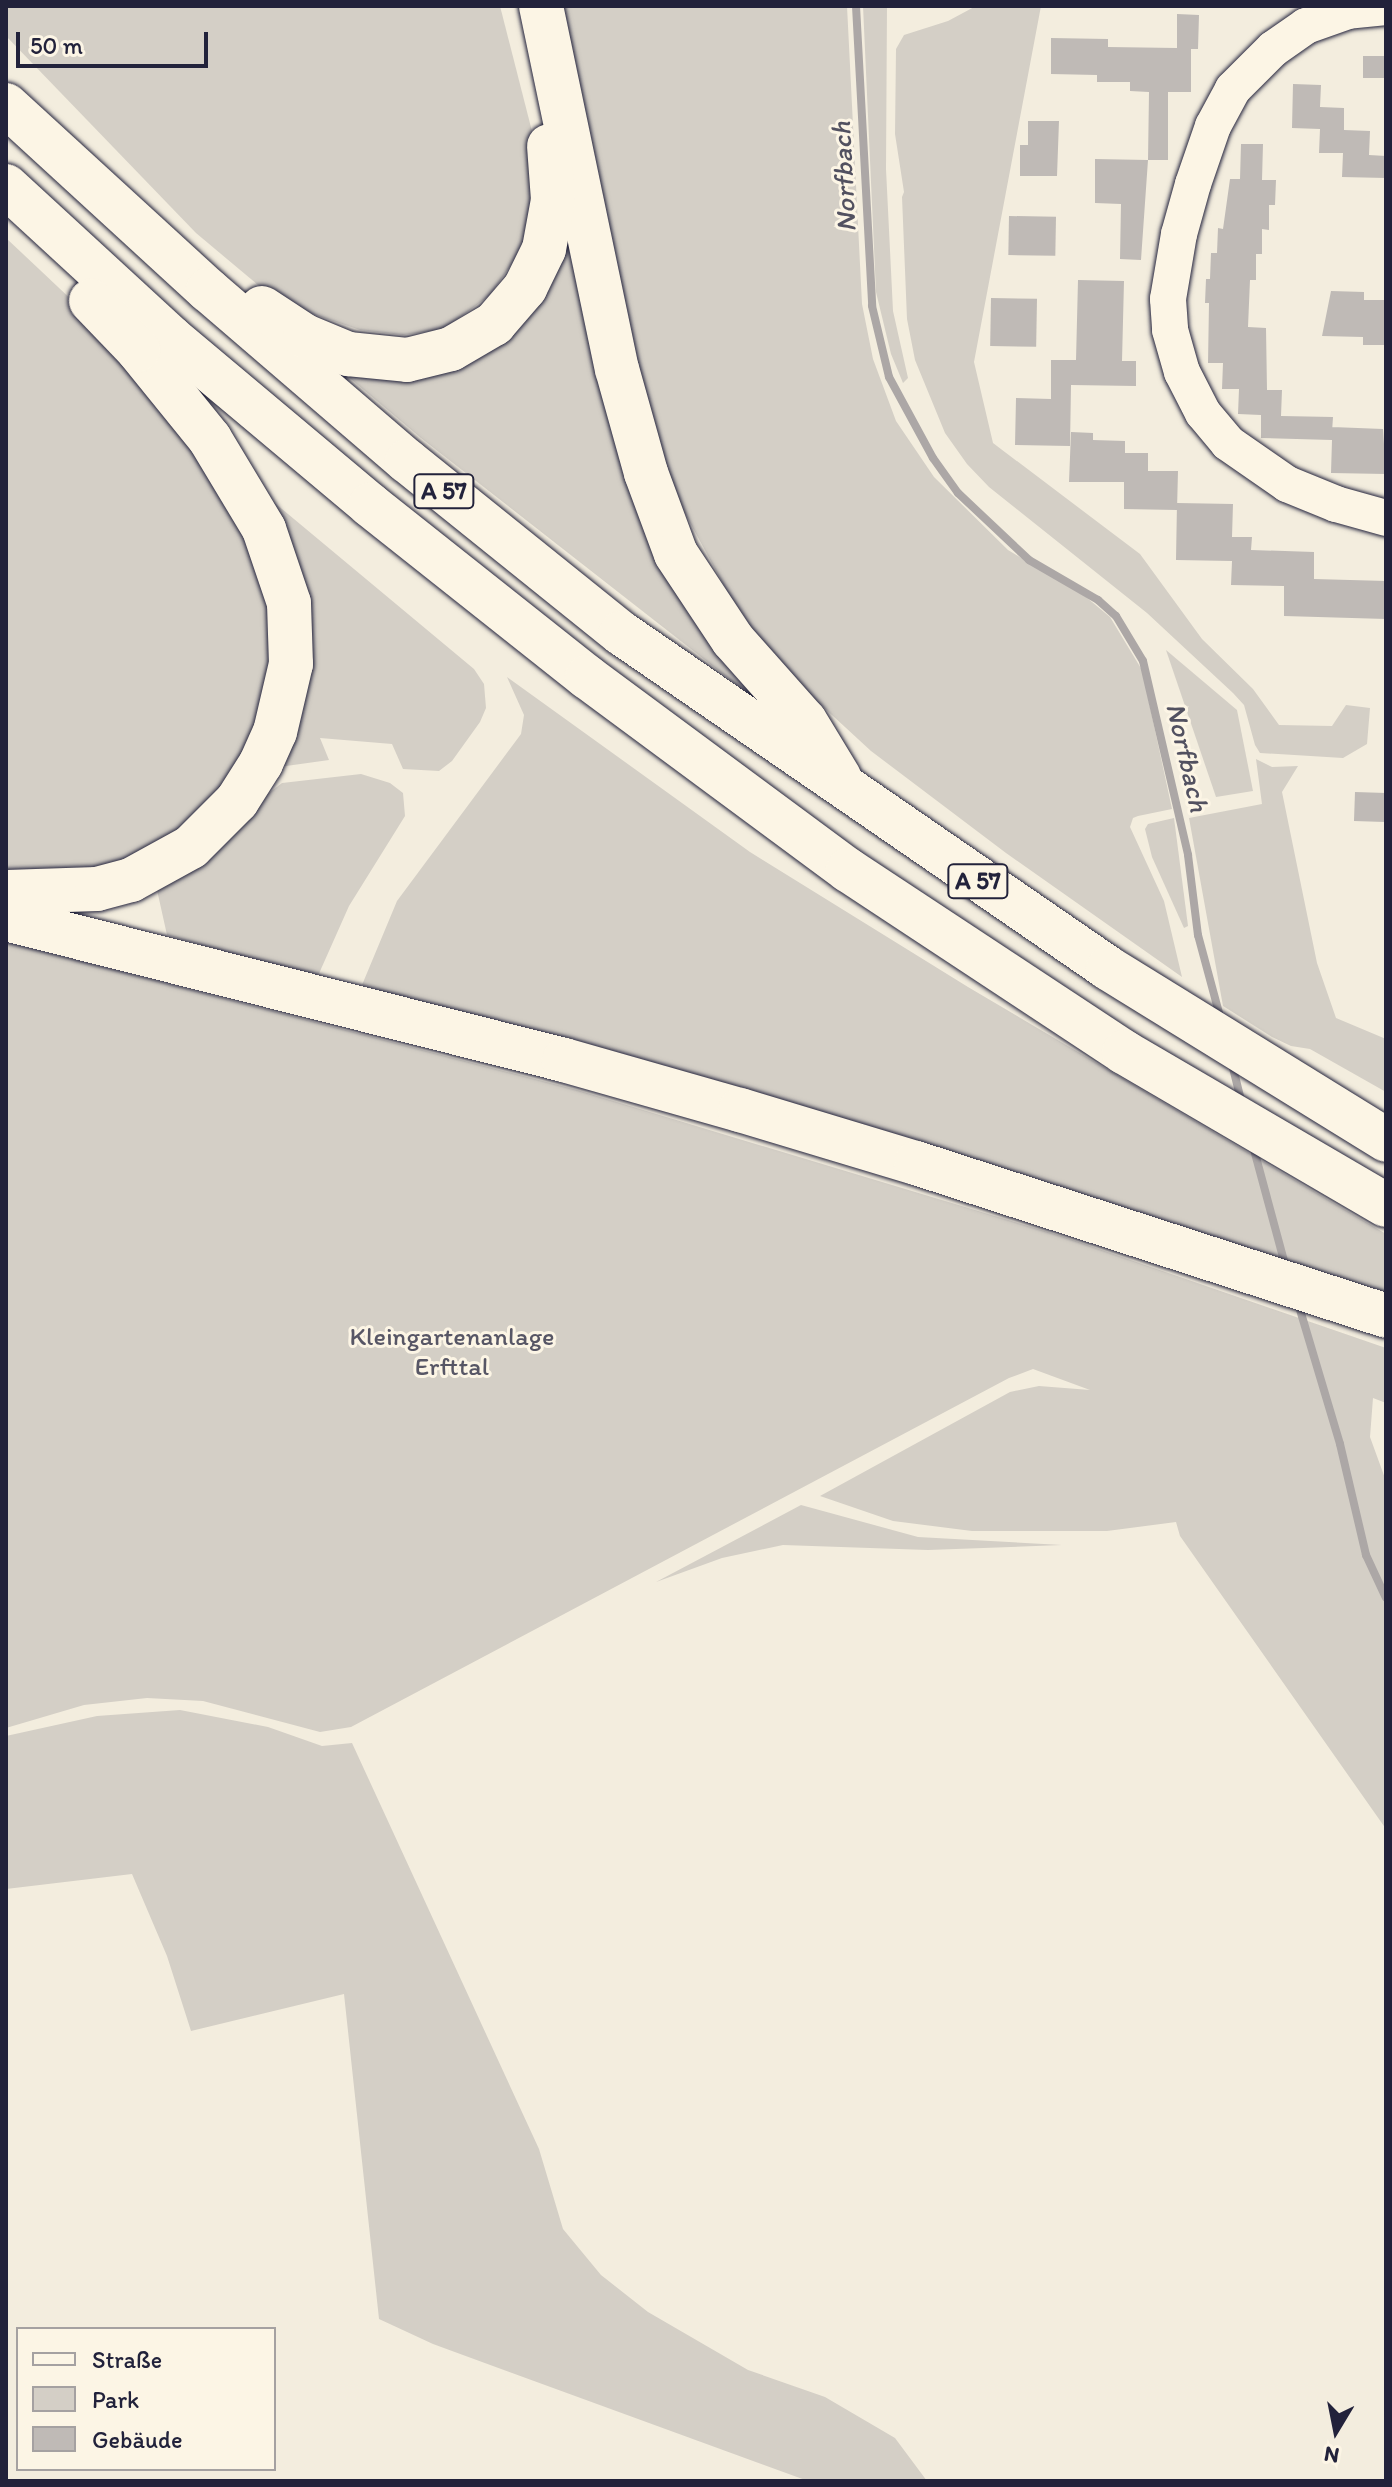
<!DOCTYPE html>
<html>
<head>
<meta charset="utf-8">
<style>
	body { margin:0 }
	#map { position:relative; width:1392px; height:2487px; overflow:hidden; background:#f3edde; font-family:Itim,sans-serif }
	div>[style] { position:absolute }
	.green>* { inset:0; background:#d4cfc6 }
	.stream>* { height:8px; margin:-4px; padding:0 4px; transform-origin:4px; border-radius:4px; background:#aca7a6 }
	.building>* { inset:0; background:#bfbab6; transform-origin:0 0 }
	.roads { filter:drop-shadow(0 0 2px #22223b) drop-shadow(0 0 2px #22223b) }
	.minor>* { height:36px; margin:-18px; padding:0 18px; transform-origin:18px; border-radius:18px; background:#fcf5e5 }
	.highway>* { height:44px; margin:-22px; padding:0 22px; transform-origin:22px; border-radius:22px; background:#fcf5e5 }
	span { translate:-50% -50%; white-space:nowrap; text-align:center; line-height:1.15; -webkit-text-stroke:6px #fcf5e5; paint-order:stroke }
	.shield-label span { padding:2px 6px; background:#fcf5e5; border:2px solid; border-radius:6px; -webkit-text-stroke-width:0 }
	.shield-label { font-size:24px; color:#22223b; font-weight:700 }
	.park-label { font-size:26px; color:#575665 }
	.water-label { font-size:28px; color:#525160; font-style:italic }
	.frame { position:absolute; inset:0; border:8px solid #22223b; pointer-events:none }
	.legend { position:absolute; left:16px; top:2327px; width:260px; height:144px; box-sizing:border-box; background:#fcf5e5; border:2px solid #a5a1a1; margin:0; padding:10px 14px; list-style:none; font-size:24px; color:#22223b }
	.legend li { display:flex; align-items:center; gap:16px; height:40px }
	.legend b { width:40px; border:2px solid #a5a1a1 }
	.north { position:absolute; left:1296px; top:2391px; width:80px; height:80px; -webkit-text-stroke:6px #fcf5e5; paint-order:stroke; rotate:190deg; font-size:22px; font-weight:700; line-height:32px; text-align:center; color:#22223b }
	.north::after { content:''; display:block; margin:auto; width:28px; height:36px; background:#22223b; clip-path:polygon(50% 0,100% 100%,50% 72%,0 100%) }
	.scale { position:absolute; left:16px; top:32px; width:192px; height:36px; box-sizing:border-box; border:4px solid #22223b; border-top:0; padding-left:10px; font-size:24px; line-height:28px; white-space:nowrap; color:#22223b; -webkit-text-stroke:6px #fcf5e5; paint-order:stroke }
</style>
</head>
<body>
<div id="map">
	<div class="green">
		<i style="clip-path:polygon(6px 6px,500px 6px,536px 147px,542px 198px,522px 249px,490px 295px,444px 329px,403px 335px,360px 330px,304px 311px,258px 285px,196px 233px,6px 36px)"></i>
		<i style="clip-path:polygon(553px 6px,847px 6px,862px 304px,873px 359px,896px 421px,934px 477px,1008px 550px,1086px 597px,1110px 617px,1142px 670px,1172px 809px,1138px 816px,1133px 818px,1130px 827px,1164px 901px,1182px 977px,1006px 853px,871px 751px,807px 692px,762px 643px,726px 589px,681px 506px,655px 433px,627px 334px)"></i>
		<i style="clip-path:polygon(863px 6px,887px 6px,886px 169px,893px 311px,908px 378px,903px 383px,891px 354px,876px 292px)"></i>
		<i style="clip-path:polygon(976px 6px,1041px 6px,974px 362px,993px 443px,1140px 554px,1202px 639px,1253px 689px,1279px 725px,1332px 726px,1346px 705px,1370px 708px,1367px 744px,1343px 758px,1260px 753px,1255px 745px,1244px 705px,1233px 693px,1147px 613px,989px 487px,967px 464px,945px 433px,915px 360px,907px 319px,902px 197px,904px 192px,895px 134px,896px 49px,904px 35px,948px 21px)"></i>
		<i style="clip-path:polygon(558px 204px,596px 347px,759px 695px,755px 699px,421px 438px,333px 364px,464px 353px)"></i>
		<i style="clip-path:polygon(6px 238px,109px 335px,185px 430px,258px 559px,275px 635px,267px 701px,236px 772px,184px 831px,124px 864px,52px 879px,6px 875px)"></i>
		<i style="clip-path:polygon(264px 494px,474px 669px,484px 684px,486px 708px,480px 722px,452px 761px,439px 771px,403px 769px,392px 744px,320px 738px,329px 760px,279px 767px)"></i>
		<i style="clip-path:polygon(1166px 650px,1237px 710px,1253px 791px,1216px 797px)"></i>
		<i style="clip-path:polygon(507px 677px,750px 852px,968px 987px,1386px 1234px,1386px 1306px,362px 985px,397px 901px,521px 734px,524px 715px)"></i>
		<i style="clip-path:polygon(1256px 759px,1272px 767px,1298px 766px,1282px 792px,1317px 963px,1336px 1018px,1386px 1039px,1386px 1092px,1310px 1049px,1291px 1046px,1272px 1037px,1223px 1006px,1189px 818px,1262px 804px)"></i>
		<i style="clip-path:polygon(361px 774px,390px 783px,403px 793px,405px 816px,349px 906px,317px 978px,167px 935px,155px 881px,282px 783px)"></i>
		<i style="clip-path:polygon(1174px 818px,1188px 926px,1184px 928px,1152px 857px,1145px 829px,1148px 824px)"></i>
		<i style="clip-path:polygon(6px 942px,577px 1090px,1061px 1236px,1386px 1348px,1386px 1403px,1373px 1398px,1370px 1437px,1386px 1481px,1386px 1829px,1180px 1536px,1176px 1522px,1107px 1531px,972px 1531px,893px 1521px,820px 1496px,1010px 1392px,1039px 1386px,1090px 1390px,1033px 1369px,1009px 1378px,351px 1727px,320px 1732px,203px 1701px,147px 1698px,84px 1705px,6px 1728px)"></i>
		<i style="clip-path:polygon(801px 1505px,918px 1537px,1062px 1545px,928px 1550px,783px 1545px,722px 1558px,656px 1582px)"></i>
		<i style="clip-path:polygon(180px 1710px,268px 1727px,322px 1746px,352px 1743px,539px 2149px,563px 2229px,601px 2275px,648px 2312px,748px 2370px,825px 2397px,895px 2438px,927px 2481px,808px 2481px,433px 2344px,379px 2319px,344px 1994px,191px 2031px,167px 1956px,132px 1874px,6px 1889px,6px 1736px,97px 1716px)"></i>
	</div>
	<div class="stream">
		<i style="left:856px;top:6px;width:300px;rotate:86.9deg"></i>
		<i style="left:872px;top:306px;width:73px;rotate:76.5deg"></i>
		<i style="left:889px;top:377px;width:92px;rotate:61.5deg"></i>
		<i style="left:933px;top:458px;width:43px;rotate:54.5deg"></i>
		<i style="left:958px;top:493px;width:98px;rotate:43.3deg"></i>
		<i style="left:1029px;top:560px;width:80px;rotate:30.1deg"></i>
		<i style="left:1098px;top:600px;width:24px;rotate:42deg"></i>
		<i style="left:1116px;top:616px;width:52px;rotate:59deg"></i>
		<i style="left:1143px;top:661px;width:199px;rotate:76.9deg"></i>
		<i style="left:1188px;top:855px;width:81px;rotate:82.9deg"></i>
		<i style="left:1198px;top:935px;width:88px;rotate:74.9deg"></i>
		<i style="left:1232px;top:1064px;width:38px;rotate:76deg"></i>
		<i style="left:1253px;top:1146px;width:126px;rotate:74.9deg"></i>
		<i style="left:1298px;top:1303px;width:147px;rotate:73.4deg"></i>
		<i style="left:1340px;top:1444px;width:114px;rotate:76.8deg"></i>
		<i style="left:1366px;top:1555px;width:47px;rotate:65.1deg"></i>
	</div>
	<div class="building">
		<i style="clip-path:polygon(1177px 14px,1199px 15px,1198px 49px,1191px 49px,1191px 92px,1168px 92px,1168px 160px,1148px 160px,1149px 92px,1130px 91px,1130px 82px,1097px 82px,1097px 75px,1051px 74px,1051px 38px,1108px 39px,1108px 47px,1177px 48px)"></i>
		<i style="left:1363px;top:56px;width:23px;height:22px"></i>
		<i style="clip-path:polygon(1293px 84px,1321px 85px,1320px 107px,1344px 108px,1344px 130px,1370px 131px,1369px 155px,1386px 156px,1386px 178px,1342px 177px,1343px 153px,1319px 153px,1320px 129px,1292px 128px)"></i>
		<i style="clip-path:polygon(1028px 121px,1059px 121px,1057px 176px,1020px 176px,1020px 145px,1028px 145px)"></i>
		<i style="clip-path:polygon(1241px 144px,1263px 144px,1262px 180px,1276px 180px,1275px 205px,1269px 205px,1269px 230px,1262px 229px,1262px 254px,1256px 254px,1256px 280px,1250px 280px,1248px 327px,1266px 328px,1267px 390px,1282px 390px,1281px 416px,1333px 417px,1332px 432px,1332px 427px,1383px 429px,1386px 474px,1331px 473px,1332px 440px,1261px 438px,1261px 415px,1238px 414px,1239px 389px,1222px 389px,1223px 363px,1208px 363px,1209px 303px,1205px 303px,1206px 279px,1210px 279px,1211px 253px,1217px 253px,1218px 228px,1223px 229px,1230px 179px,1240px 179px)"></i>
		<i style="clip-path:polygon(1095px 159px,1148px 160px,1141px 260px,1120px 259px,1121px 204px,1095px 203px)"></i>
		<i style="left:1009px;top:216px;width:47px;height:39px;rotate:1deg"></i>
		<i style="clip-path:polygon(1078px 280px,1124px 281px,1122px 361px,1136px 361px,1136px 386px,1071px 385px,1070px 446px,1015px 445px,1016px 398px,1051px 399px,1051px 360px,1076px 360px)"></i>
		<i style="clip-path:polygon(1331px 291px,1364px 292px,1364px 300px,1386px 300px,1386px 345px,1363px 345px,1363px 337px,1322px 336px)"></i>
		<i style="left:991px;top:298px;width:46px;height:48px;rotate:1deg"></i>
		<i style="clip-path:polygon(1071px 432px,1093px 433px,1093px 440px,1125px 441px,1125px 453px,1148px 453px,1148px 471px,1178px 471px,1177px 510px,1124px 509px,1124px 482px,1069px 482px)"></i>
		<i style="clip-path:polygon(1177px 503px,1233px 504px,1232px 537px,1252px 537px,1251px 550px,1314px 552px,1314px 579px,1386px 581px,1386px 619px,1284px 616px,1284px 586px,1231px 585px,1232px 561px,1176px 560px)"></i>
		<i style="left:1355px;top:792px;width:31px;height:29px;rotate:2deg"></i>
	</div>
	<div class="roads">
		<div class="minor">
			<i style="left:1386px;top:7px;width:38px;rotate:174deg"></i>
			<i style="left:1348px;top:11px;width:45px;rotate:160.3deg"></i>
			<i style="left:1306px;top:26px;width:40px;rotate:145.1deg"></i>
			<i style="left:1273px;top:49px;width:57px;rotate:135deg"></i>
			<i style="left:1233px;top:89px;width:42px;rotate:118.4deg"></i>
			<i style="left:1213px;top:126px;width:61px;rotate:109deg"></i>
			<i style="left:1193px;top:184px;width:52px;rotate:105.6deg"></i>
			<i style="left:1179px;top:234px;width:66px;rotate:99.6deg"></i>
			<i style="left:1168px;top:299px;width:31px;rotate:86deg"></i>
			<i style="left:1170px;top:330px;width:44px;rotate:74.1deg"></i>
			<i style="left:1182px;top:372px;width:46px;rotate:62.9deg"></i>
			<i style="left:1203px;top:413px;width:39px;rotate:50deg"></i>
			<i style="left:1228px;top:443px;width:72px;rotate:34.8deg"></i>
			<i style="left:1287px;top:484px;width:53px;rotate:22.2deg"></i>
			<i style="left:1336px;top:504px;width:52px;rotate:15.6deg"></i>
		</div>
		<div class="highway">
			<i style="left:541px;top:6px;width:371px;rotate:78.2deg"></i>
			<i style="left:617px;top:369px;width:108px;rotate:74.4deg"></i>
			<i style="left:646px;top:473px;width:86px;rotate:69.7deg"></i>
			<i style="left:676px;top:554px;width:103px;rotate:56.5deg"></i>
			<i style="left:733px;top:640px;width:108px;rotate:48.4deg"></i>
			<i style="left:805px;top:721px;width:66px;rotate:58.7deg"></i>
			<i style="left:6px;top:105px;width:274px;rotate:42.5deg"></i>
			<i style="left:208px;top:290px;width:262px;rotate:40.7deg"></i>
			<i style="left:407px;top:461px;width:275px;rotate:38.8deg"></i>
			<i style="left:621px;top:633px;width:591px;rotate:34.52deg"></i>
			<i style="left:1108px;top:968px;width:327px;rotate:31.7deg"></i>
			<i style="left:6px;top:186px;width:223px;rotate:42.6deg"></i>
			<i style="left:170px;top:337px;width:261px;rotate:40deg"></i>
			<i style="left:370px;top:505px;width:277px;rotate:38.4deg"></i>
			<i style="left:587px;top:677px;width:325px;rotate:36.5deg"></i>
			<i style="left:848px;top:870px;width:331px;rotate:33.4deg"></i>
			<i style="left:1124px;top:1052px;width:303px;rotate:30.3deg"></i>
			<i style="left:262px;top:308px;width:51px;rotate:33.1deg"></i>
			<i style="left:305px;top:336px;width:47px;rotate:22.7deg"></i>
			<i style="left:348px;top:354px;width:59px;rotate:5.8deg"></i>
			<i style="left:407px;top:360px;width:45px;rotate:-14deg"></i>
			<i style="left:451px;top:349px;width:50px;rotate:-30.2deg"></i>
			<i style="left:494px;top:324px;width:48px;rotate:-49.3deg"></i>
			<i style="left:525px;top:288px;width:43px;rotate:-64deg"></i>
			<i style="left:544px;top:249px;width:50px;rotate:-79.6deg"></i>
			<i style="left:553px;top:200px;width:54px;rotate:-94.2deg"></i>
			<i style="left:6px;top:892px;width:91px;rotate:-1.9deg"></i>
			<i style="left:97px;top:889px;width:35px;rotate:-15deg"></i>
			<i style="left:131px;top:880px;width:68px;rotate:-28.8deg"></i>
			<i style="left:191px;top:847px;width:65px;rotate:-45deg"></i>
			<i style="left:237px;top:801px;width:45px;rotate:-57.7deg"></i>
			<i style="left:261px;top:763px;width:34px;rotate:-66deg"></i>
			<i style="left:275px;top:732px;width:70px;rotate:-76.8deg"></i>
			<i style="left:291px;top:664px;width:61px;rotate:-91.9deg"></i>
			<i style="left:289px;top:603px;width:78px;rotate:-108.7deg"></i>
			<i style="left:264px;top:529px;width:105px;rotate:-121deg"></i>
			<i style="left:210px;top:439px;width:114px;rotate:-129deg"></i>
			<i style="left:138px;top:350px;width:68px;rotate:-133.8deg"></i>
			<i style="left:6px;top:919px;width:576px;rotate:14.18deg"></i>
			<i style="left:564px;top:1060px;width:183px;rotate:15.9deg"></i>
			<i style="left:740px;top:1110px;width:184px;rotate:16.8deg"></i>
			<i style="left:916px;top:1163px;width:494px;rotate:18deg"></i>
		</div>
	</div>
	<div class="shield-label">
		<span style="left:444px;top:491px">A 57</span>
		<span style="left:978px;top:881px">A 57</span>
	</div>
	<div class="park-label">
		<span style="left:452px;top:1352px">Kleingartenanlage<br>Erfttal</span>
	</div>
	<div class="water-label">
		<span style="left:843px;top:177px;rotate:-93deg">Norfbach</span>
		<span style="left:1188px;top:757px;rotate:77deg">Norfbach</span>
	</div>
	<div class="frame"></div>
	<ul class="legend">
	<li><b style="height:10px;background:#fcf5e5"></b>Straße</li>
	<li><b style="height:22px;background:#d4cfc6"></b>Park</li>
	<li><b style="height:22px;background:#bfbab6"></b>Gebäude</li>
	</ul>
	<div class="north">N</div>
	<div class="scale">50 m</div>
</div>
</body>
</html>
